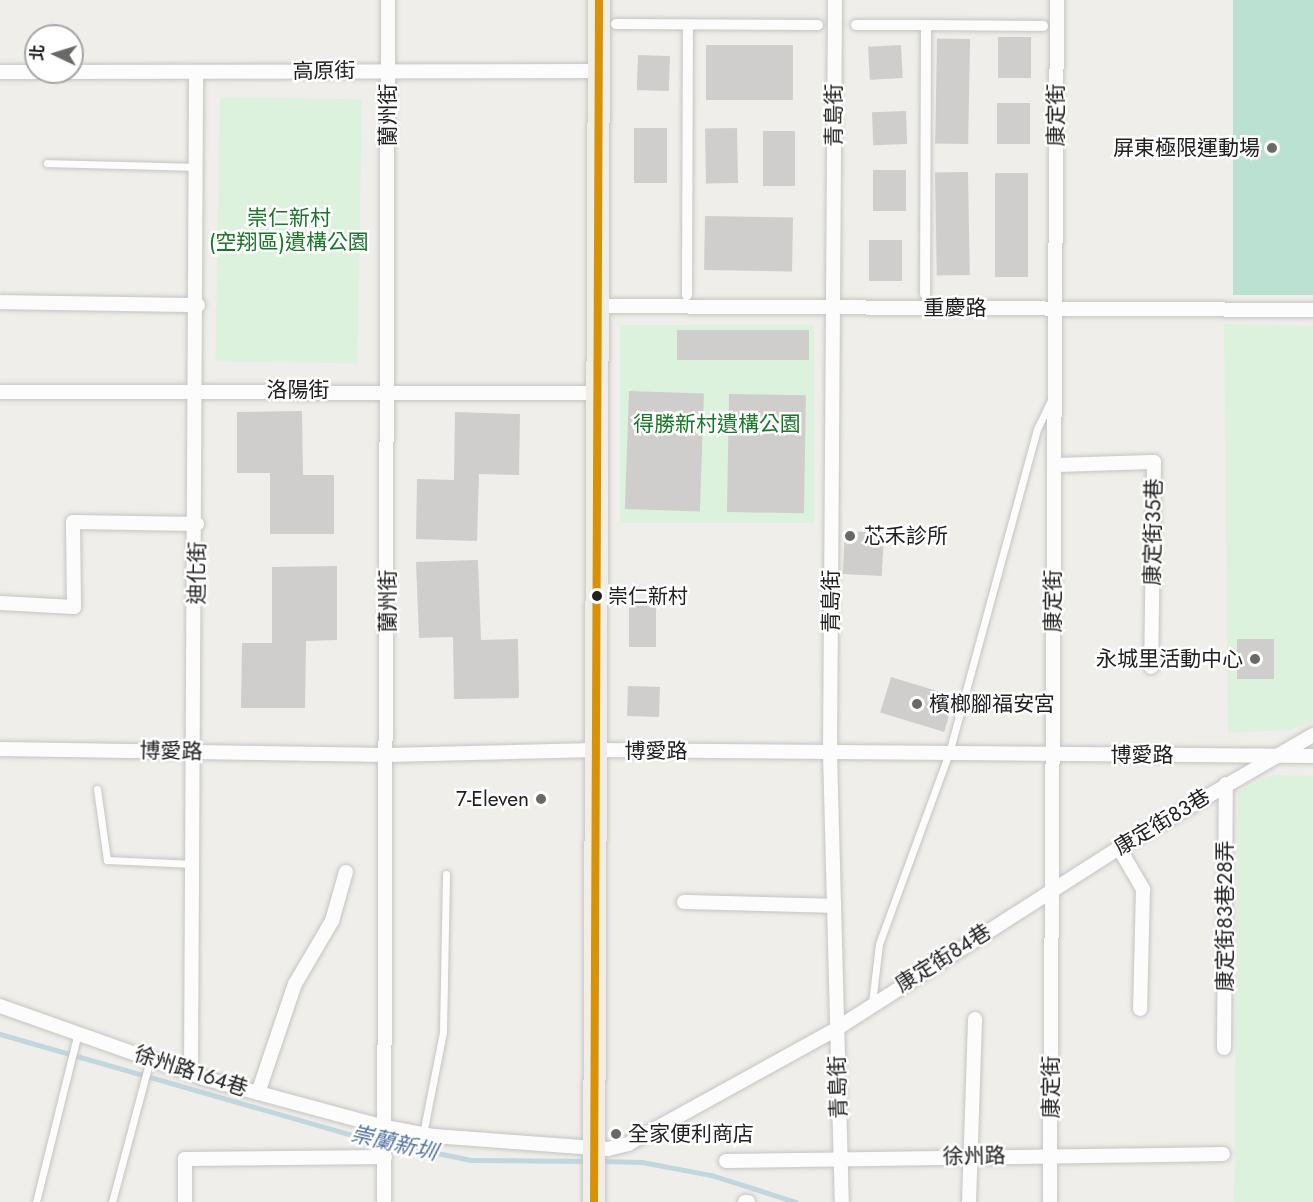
<!DOCTYPE html>
<html>
<head>
<meta charset="utf-8">
<style>
	body { margin:0 }
	#map { position:relative; width:1313px; height:1202px; overflow:hidden; background:#efeeea; font-family:Jost,"Noto Sans TC",sans-serif }
	div>[style] { position:absolute }
	.park>* { inset:0; background:#dcf2dd; transform-origin:0 0 }
	.pitch>* { inset:0; background:#bbe1d3; transform-origin:0 0 }
	.stream>* { height:4.5px; margin:-2.25px; padding:0 2.25px; transform-origin:2.25px; border-radius:2.25px; background:#c2d6de }
	.building>* { inset:0; background:#d0cecc; transform-origin:0 0 }
	.roads { filter:drop-shadow(0 0 2px #c5c4c2) drop-shadow(0 0 2px #c5c4c2) }
	.service>* { height:7px; margin:-3.5px; padding:0 3.5px; transform-origin:3.5px; border-radius:3.5px; background:#fdfcfc }
	.pedestrian>* { height:10px; margin:-5px; padding:0 5px; transform-origin:5px; border-radius:5px; background:#fdfcfc }
	.minor>* { height:14px; margin:-7px; padding:0 7px; transform-origin:7px; border-radius:7px; background:#fdfcfc }
	.primary>* { height:22px; margin:-11px; padding:0 11px; transform-origin:11px; border-radius:11px; background:#f1ede7 }
	.bus-1>* { height:8px; margin:-4px; padding:0 4px; transform-origin:4px; border-radius:4px; background:#d79205 }
	.dots>* { width:16px; height:16px; translate:-50% -50%; box-sizing:border-box; border:3px solid #fff; border-radius:50% }
	span { translate:-50% -50%; white-space:nowrap; text-align:center; line-height:1.15; -webkit-text-stroke:5px #fff; paint-order:stroke }
	.bus-label { font-size:20px; color:#212121 }
	.left { translate:0 -50%; text-align:left }
	.street-label { font-size:21px; color:#212121 }
	.poi-label { font-size:21px; color:#212121 }
	.right { translate:-100% -50%; text-align:right }
	.park-label { font-size:21px; color:#187727 }
	.water-label { font-size:22px; color:#5474a0; font-style:italic }
	.north { position:absolute; left:24px; top:24px; width:60px; height:60px; box-sizing:border-box; background:#fff; border:2px solid #a6a6a6; border-radius:50%; rotate:274deg; font-size:16px; font-weight:700; line-height:24px; text-align:center; color:#212121 }
	.north::after { content:''; display:block; margin:auto; width:21px; height:27px; background:#696967; clip-path:polygon(50% 0,100% 100%,50% 72%,0 100%) }
</style>
</head>
<body>
<div id="map">
	<div class="park">
		<i style="left:220px;top:97px;width:142px;height:264px;rotate:1deg"></i>
		<i style="clip-path:polygon(1224px 324px,1313px 326px,1313px 721px,1290px 730px,1228px 733px)"></i>
		<i style="left:620px;top:325px;width:194px;height:198px"></i>
		<i style="clip-path:polygon(1272px 775px,1313px 776px,1313px 1202px,1234px 1202px,1238px 792px)"></i>
	</div>
	<div class="pitch">
		<i style="left:1233px;top:0;width:80px;height:295px"></i>
	</div>
	<div class="stream">
		<i style="left:0;top:1034px;width:370px;rotate:16deg"></i>
		<i style="left:356px;top:1136px;width:117px;rotate:11.8deg"></i>
		<i style="left:471px;top:1160px;width:118px;rotate:0.5deg"></i>
		<i style="left:601px;top:1161px;width:41px;rotate:1.4deg"></i>
		<i style="left:642px;top:1162px;width:70px;rotate:10.7deg"></i>
		<i style="left:711px;top:1175px;width:89px;rotate:17.6deg"></i>
	</div>
	<div class="building">
		<i style="left:998px;top:37px;width:33px;height:41px"></i>
		<i style="left:970px;top:39px;width:105px;height:33px;rotate:91deg"></i>
		<i style="left:793px;top:45px;width:55px;height:87px;rotate:90deg"></i>
		<i style="left:901px;top:45px;width:33px;height:33px;rotate:87deg"></i>
		<i style="left:638px;top:55px;width:32px;height:35px;rotate:2deg"></i>
		<i style="left:997px;top:103px;width:33px;height:41px"></i>
		<i style="left:906px;top:111px;width:33px;height:34px;rotate:88deg"></i>
		<i style="left:634px;top:128px;width:33px;height:55px"></i>
		<i style="left:737px;top:128px;width:55px;height:32px;rotate:89deg"></i>
		<i style="left:763px;top:131px;width:32px;height:55px"></i>
		<i style="left:906px;top:170px;width:41px;height:33px;rotate:90deg"></i>
		<i style="left:968px;top:172px;width:103px;height:33px;rotate:89deg"></i>
		<i style="left:995px;top:173px;width:33px;height:104px"></i>
		<i style="left:705px;top:216px;width:88px;height:54px;rotate:1deg"></i>
		<i style="left:869px;top:240px;width:33px;height:41px"></i>
		<i style="left:677px;top:330px;width:132px;height:30px"></i>
		<i style="left:629px;top:391px;width:75px;height:118px;rotate:2deg"></i>
		<i style="left:729px;top:394px;width:77px;height:118px;rotate:1deg"></i>
		<i style="clip-path:polygon(302px 411px,303px 475px,334px 475px,334px 534px,270px 534px,270px 473px,237px 473px,237px 412px)"></i>
		<i style="clip-path:polygon(455px 412px,520px 414px,519px 475px,479px 474px,477px 541px,416px 539px,417px 479px,454px 480px)"></i>
		<i style="left:845px;top:531px;width:39px;height:43px;rotate:3deg"></i>
		<i style="clip-path:polygon(478px 560px,481px 640px,518px 639px,519px 698px,454px 699px,453px 637px,419px 638px,416px 562px)"></i>
		<i style="clip-path:polygon(337px 566px,337px 640px,306px 641px,305px 708px,241px 708px,242px 643px,272px 643px,272px 567px)"></i>
		<i style="left:629px;top:599px;width:27px;height:48px"></i>
		<i style="left:1237px;top:639px;width:37px;height:40px"></i>
		<i style="left:891px;top:677px;width:67px;height:37px;rotate:17deg"></i>
		<i style="left:628px;top:686px;width:32px;height:30px;rotate:2deg"></i>
	</div>
	<div class="roads">
		<div class="service">
			<i style="left:47px;top:163px;width:150px;rotate:1.5deg"></i>
			<i style="left:97px;top:789px;width:72px;rotate:82deg"></i>
			<i style="left:107px;top:860px;width:86px;rotate:2.7deg"></i>
			<i style="left:872px;top:1003px;width:59px;rotate:-83.2deg"></i>
			<i style="left:879px;top:944px;width:203px;rotate:-69.9deg"></i>
			<i style="left:949px;top:753px;width:336px;rotate:-74.8deg"></i>
			<i style="left:1037px;top:429px;width:32px;rotate:-64deg"></i>
			<i style="left:423px;top:1134px;width:104px;rotate:-78.9deg"></i>
			<i style="left:443px;top:1032px;width:158px;rotate:-88.9deg"></i>
			<i style="left:36px;top:1202px;width:175px;rotate:-76.1deg"></i>
			<i style="left:112px;top:1202px;width:148px;rotate:-75.1deg"></i>
		</div>
		<div class="pedestrian">
			<i style="left:616px;top:24px;width:202px;rotate:0.3deg"></i>
			<i style="left:856px;top:25px;width:70px"></i>
			<i style="left:926px;top:25px;width:269px;rotate:90.2deg"></i>
			<i style="left:926px;top:25px;width:117px;rotate:0.5deg"></i>
			<i style="left:687px;top:295px;width:270px;rotate:-89.8deg"></i>
		</div>
		<div class="minor">
			<i style="left:835px;top:0;width:752px;rotate:90.38deg"></i>
			<i style="left:830px;top:752px;width:450px;rotate:88.5deg"></i>
			<i style="left:0;top:72px;width:36px"></i>
			<i style="left:50px;top:72px;width:549px;rotate:-0.1deg"></i>
			<i style="left:0;top:302px;width:198px;rotate:0.9deg"></i>
			<i style="left:597px;top:306px;width:716px;rotate:0.32deg"></i>
			<i style="left:0;top:392px;width:596px;rotate:0.1deg"></i>
			<i style="left:1054px;top:465px;width:100px;rotate:-1.7deg"></i>
			<i style="left:1154px;top:462px;width:205px;rotate:90.8deg"></i>
			<i style="left:0;top:603px;width:74px;rotate:3.1deg"></i>
			<i style="left:74px;top:607px;width:85px;rotate:-90.7deg"></i>
			<i style="left:73px;top:522px;width:124px;rotate:0.9deg"></i>
			<i style="left:0;top:749px;width:387px;rotate:0.9deg"></i>
			<i style="left:387px;top:755px;width:208px;rotate:-1.4deg"></i>
			<i style="left:595px;top:750px;width:718px;rotate:0.48deg"></i>
			<i style="left:1119px;top:848px;width:48px;rotate:59.7deg"></i>
			<i style="left:1143px;top:889px;width:120px;rotate:91.4deg"></i>
			<i style="left:684px;top:902px;width:148px;rotate:1.5deg"></i>
			<i style="left:0;top:1006px;width:215px;rotate:19.5deg"></i>
			<i style="left:203px;top:1078px;width:188px;rotate:15.1deg"></i>
			<i style="left:385px;top:1127px;width:50px;rotate:10.4deg"></i>
			<i style="left:434px;top:1136px;width:174px;rotate:4.3deg"></i>
			<i style="left:608px;top:1149px;width:21px;rotate:-14deg"></i>
			<i style="left:628px;top:1144px;width:238px;rotate:-28.9deg"></i>
			<i style="left:836px;top:1029px;width:336px;rotate:-32.6deg"></i>
			<i style="left:1119px;top:848px;width:225px;rotate:-30.2deg"></i>
			<i style="left:1224px;top:1048px;width:264px;rotate:-89.6deg"></i>
			<i style="left:191px;top:1074px;width:1001px;rotate:-89.71deg"></i>
			<i style="left:258px;top:1093px;width:115px;rotate:-71.3deg"></i>
			<i style="left:295px;top:984px;width:73px;rotate:-59.6deg"></i>
			<i style="left:332px;top:921px;width:51px;rotate:-74.1deg"></i>
			<i style="left:726px;top:1161px;width:497px;rotate:-0.8deg"></i>
			<i style="left:185px;top:1202px;width:43px;rotate:-90deg"></i>
			<i style="left:185px;top:1159px;width:200px;rotate:-0.6deg"></i>
			<i style="left:384px;top:1202px;width:1202px;rotate:-89.81deg"></i>
			<i style="left:745px;top:1202px;width:3px"></i>
			<i style="left:969px;top:1202px;width:183px;rotate:-88.1deg"></i>
			<i style="left:1050px;top:1202px;width:1202px;rotate:-89.67deg"></i>
		</div>
		<div class="primary">
			<i style="left:594px;top:1202px;width:1202px;rotate:-89.76deg"></i>
		</div>
	</div>
	<div class="bus-1">
		<i style="left:594px;top:1202px;width:1202px;rotate:-89.76deg"></i>
	</div>
	<div class="dots">
		<i style="left:1272px;top:148px;background:#696967"></i>
		<i style="left:850px;top:536px;background:#696967"></i>
		<i style="left:597px;top:596px;background:#212121"></i>
		<i style="left:1255px;top:659px;background:#696967"></i>
		<i style="left:917px;top:704px;background:#696967"></i>
		<i style="left:541px;top:799px;background:#696967"></i>
		<i style="left:616px;top:1134px;background:#696967"></i>
	</div>
	<div class="bus-label">
		<span class="left" style="left:608px;top:596px">崇仁新村</span>
	</div>
	<div class="street-label">
		<span style="left:324px;top:71px;rotate:-1deg">高原街</span>
		<span style="left:388px;top:115px;rotate:-90deg">蘭州街</span>
		<span style="left:834px;top:115px;rotate:-90deg">青島街</span>
		<span style="left:1056px;top:115px;rotate:-90deg">康定街</span>
		<span style="left:955px;top:308px">重慶路</span>
		<span style="left:298px;top:390px">洛陽街</span>
		<span style="left:1153px;top:532px;rotate:-89deg">康定街35巷</span>
		<span style="left:197px;top:573px;rotate:-89deg">迪化街</span>
		<span style="left:388px;top:601px;rotate:-90deg">蘭州街</span>
		<span style="left:831px;top:601px;rotate:-90deg">青島街</span>
		<span style="left:1053px;top:601px;rotate:-90deg">康定街</span>
		<span style="left:171px;top:751px;rotate:1deg">博愛路</span>
		<span style="left:656px;top:751px">博愛路</span>
		<span style="left:1142px;top:755px">博愛路</span>
		<span style="left:1162px;top:822px;rotate:-31deg">康定街83巷</span>
		<span style="left:1225px;top:916px;rotate:-90deg">康定街83巷28弄</span>
		<span style="left:943px;top:958px;rotate:-32deg">康定街84巷</span>
		<span style="left:191px;top:1071px;rotate:18deg">徐州路164巷</span>
		<span style="left:838px;top:1087px;rotate:-92deg">青島街</span>
		<span style="left:1051px;top:1087px;rotate:-90deg">康定街</span>
		<span style="left:974px;top:1156px;rotate:-1deg">徐州路</span>
	</div>
	<div class="poi-label">
		<span class="right" style="left:1260px;top:148px">屏東極限運動場</span>
		<span class="left" style="left:864px;top:536px">芯禾診所</span>
		<span class="right" style="left:1243px;top:659px">永城里活動中心</span>
		<span class="left" style="left:929px;top:704px">檳榔腳福安宮</span>
		<span class="right" style="left:529px;top:799px">7-Eleven</span>
		<span class="left" style="left:628px;top:1134px">全家便利商店</span>
	</div>
	<div class="park-label">
		<span style="left:289px;top:230px">崇仁新村<br>(空翔區)遺構公園</span>
		<span style="left:717px;top:424px">得勝新村遺構公園</span>
	</div>
	<div class="water-label">
		<span style="left:394px;top:1143px;rotate:13deg">崇蘭新圳</span>
	</div>
	<div class="north">北</div>
</div>
</body>
</html>
